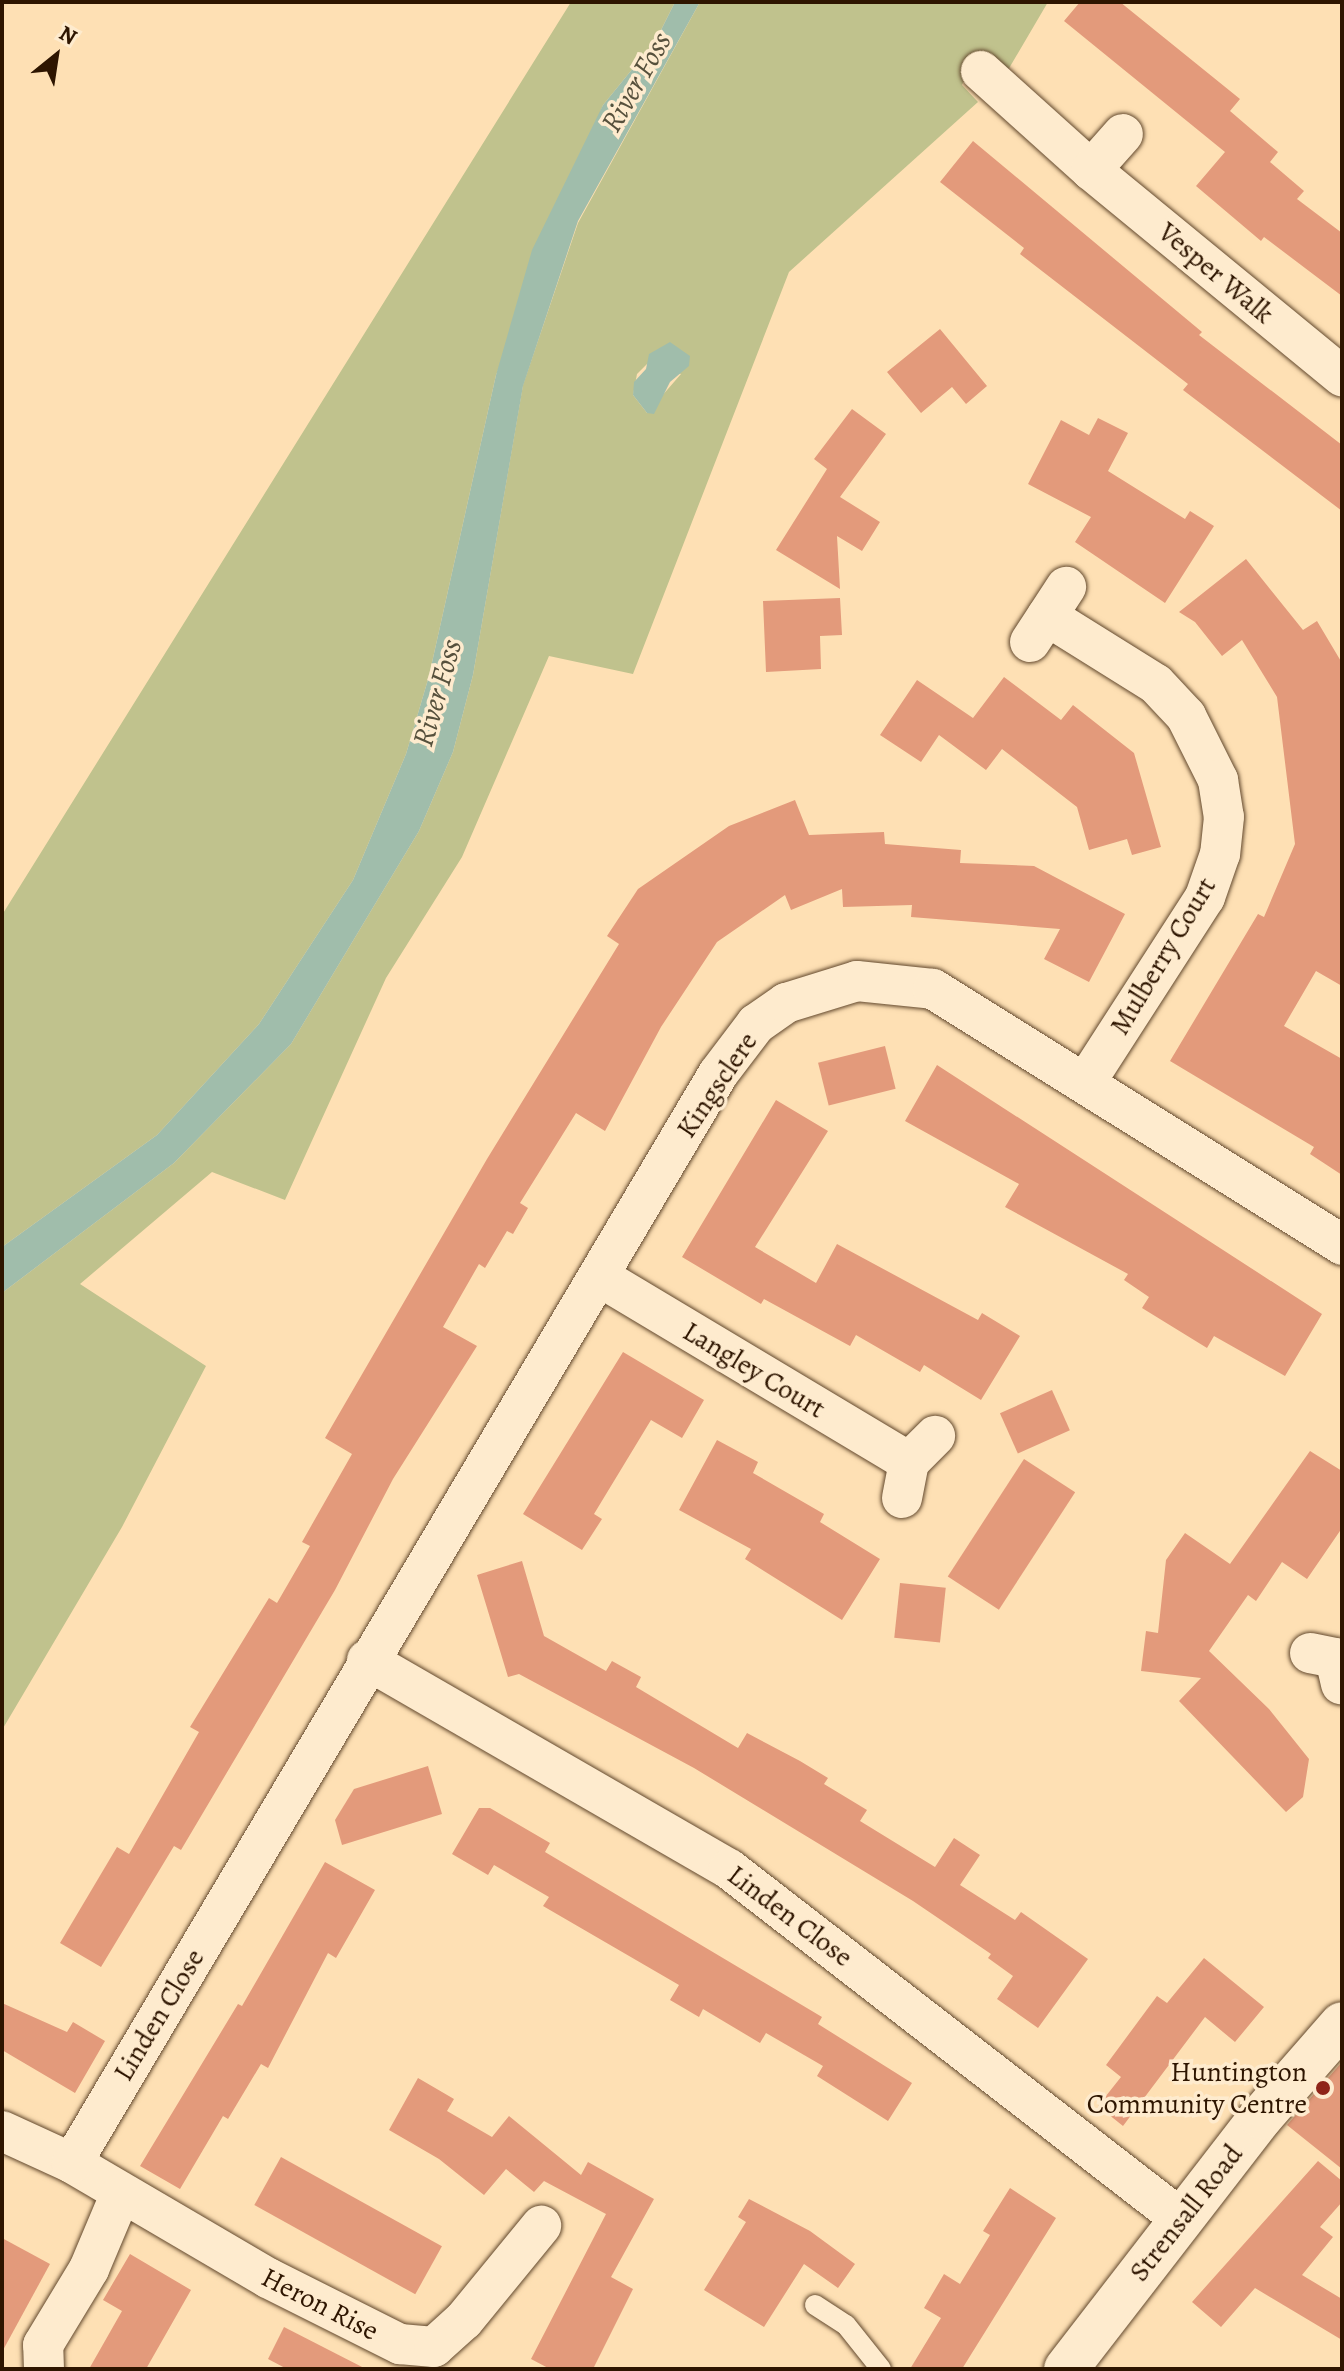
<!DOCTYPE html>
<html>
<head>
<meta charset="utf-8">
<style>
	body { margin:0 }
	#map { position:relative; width:1344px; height:2371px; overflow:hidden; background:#fee0b4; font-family:Alegreya,serif }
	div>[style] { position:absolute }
	.green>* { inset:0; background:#c0c28d }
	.water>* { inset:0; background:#a0bdab }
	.building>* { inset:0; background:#e39a7b; transform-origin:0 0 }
	.roads { filter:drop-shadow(0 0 2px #62482d) drop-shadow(0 0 2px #62482d) }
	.service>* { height:20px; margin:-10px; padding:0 10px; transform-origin:10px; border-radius:10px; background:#feebce }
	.minor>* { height:40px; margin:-20px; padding:0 20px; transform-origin:20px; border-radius:20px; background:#feebce }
	.tertiary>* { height:44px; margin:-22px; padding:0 22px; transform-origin:22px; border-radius:22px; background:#feebce }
	.dots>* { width:22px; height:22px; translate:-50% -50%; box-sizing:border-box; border:4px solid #feebce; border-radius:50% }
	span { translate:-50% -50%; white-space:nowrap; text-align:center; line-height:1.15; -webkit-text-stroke:7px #feebce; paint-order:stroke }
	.street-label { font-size:28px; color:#2e1500 }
	.poi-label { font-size:28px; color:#2e1500 }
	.right { translate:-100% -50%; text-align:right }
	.water-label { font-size:30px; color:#56503c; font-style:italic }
	.frame { position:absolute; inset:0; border:4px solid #2e1500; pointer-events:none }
	.north { position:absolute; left:16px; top:16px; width:80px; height:80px; -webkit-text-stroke:6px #feebce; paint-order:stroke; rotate:30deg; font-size:22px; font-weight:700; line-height:32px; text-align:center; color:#2e1500 }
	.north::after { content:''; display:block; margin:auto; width:28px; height:36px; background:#2e1500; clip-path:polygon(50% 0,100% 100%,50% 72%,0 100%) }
</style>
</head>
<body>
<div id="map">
	<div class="green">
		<i style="clip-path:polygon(571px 2px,675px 2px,656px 40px,603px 105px,496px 375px,429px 676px,406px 754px,353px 880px,259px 1024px,157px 1135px,2px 1247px,2px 915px)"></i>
		<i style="clip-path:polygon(evenodd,700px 2px,1048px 2px,1008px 70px,971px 66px,962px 85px,978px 102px,789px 272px,633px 674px,549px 656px,462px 857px,386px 978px,285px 1200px,212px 1172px,80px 1284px,206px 1366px,122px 1527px,2px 1730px,2px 1293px,174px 1163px,291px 1044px,419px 831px,453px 752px,473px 675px,523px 385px,578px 223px,700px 2px,649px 362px,681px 374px,647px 413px,633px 395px,637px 374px,649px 362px)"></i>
	</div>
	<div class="water">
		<i style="clip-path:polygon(675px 2px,700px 2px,578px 221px,523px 386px,473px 675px,453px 752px,419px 831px,291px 1044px,174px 1163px,2px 1293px,2px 1247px,157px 1135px,259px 1024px,353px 880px,406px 754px,429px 676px,496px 375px,532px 250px,603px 105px,656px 40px)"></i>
		<i style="clip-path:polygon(670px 342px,690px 356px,689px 366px,670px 382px,654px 414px,647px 413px,633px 395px,634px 382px,646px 369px,649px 354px)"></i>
	</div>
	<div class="building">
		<i style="clip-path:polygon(1080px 2px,1120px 2px,1240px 99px,1230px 111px,1278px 152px,1270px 162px,1304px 191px,1297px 199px,1342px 233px,1342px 296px,1264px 237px,1261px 241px,1196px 186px,1225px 152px,1064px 21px)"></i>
		<i style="clip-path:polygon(973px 141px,1202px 332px,1199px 335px,1342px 445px,1342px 511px,1183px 390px,1188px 384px,1020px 254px,1024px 248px,940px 182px)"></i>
		<i style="clip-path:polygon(940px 329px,987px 386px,966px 404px,952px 387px,921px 413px,887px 372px)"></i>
		<i style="clip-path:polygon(852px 409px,886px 434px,840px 497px,880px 522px,862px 551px,837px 536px,840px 589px,776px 550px,827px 469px,814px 459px)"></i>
		<i style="clip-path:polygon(1098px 418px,1128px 433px,1108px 471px,1185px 519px,1190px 511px,1214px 526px,1165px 603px,1075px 542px,1091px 517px,1028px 484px,1061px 420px,1089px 435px)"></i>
		<i style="clip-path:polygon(1246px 559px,1303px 630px,1317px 621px,1342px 663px,1342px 986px,1316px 971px,1284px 1026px,1342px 1059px,1342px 1175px,1310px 1154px,1314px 1147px,1170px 1061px,1258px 914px,1264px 917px,1295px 844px,1277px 697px,1242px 640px,1222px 656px,1195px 622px,1179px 612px)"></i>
		<i style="clip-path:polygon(840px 598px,842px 635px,820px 636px,821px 669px,766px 672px,763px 601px)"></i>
		<i style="clip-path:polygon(1004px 677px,1061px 720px,1073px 705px,1134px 753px,1161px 847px,1132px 855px,1127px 839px,1089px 850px,1077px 807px,1002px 749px,986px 770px,939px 735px,921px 762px,880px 735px,917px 680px,973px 718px)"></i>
		<i style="clip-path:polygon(795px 800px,809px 835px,884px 832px,885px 844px,961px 850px,960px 863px,1034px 866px,1125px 914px,1089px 982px,1044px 959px,1060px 929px,911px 917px,912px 905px,843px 907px,842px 889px,791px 910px,785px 895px,717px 942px,661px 1027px,605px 1131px,576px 1113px,520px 1203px,528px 1208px,513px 1234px,507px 1231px,485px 1268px,479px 1264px,443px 1327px,477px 1346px,393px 1479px,335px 1590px,181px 1850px,174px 1846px,101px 1967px,60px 1943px,117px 1847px,129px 1854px,199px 1732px,190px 1727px,269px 1598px,277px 1603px,310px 1546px,302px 1542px,352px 1454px,325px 1438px,487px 1159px,619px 944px,607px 936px,638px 889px,729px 826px)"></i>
		<i style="left:885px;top:1046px;width:44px;height:69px;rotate:76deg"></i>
		<i style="clip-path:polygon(937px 1065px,1322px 1314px,1285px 1376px,1214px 1336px,1207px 1348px,1142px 1308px,1149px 1297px,1124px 1280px,1128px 1274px,1005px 1207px,1019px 1184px,905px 1121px)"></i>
		<i style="clip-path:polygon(776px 1100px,828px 1131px,755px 1247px,816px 1283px,837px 1244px,978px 1320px,982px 1313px,1020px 1336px,981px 1400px,924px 1365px,920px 1372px,856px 1335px,850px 1346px,764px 1299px,761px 1304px,682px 1257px)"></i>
		<i style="clip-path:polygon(623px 1352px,704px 1400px,682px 1438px,651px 1420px,594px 1514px,602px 1519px,582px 1550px,523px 1514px)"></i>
		<i style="left:1052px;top:1390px;width:44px;height:57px;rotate:66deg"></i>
		<i style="clip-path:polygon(717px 1440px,758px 1462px,753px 1473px,824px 1514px,820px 1522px,880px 1559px,842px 1620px,745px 1559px,751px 1549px,679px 1510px)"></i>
		<i style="clip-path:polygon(1310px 1451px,1342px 1471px,1342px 1528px,1307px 1579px,1282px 1562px,1256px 1601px,1248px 1595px,1209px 1651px,1269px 1709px,1309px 1759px,1303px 1797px,1286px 1812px,1179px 1701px,1201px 1678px,1141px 1671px,1146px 1631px,1158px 1633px,1166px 1560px,1185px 1533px,1230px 1564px)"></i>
		<i style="left:1024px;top:1459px;width:61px;height:140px;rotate:33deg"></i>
		<i style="clip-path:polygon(522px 1561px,544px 1636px,606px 1671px,612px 1661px,641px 1677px,636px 1687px,738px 1748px,747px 1733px,800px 1761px,828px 1778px,824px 1784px,867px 1810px,860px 1821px,935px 1867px,954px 1838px,980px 1855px,960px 1885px,1015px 1920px,1021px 1912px,1088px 1959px,1038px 2028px,997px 1999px,1013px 1976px,988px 1958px,991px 1954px,913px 1901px,694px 1768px,519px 1674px,508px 1677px,477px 1575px)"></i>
		<i style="left:900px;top:1583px;width:46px;height:55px;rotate:6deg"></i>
		<i style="clip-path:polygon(428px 1766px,442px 1814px,342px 1845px,335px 1820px,354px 1789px)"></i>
		<i style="clip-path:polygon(479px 1808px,490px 1808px,550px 1843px,545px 1852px,822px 2017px,818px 2024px,912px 2083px,888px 2121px,817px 2076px,823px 2066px,766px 2033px,760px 2043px,703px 2009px,699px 2017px,670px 2000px,679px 1985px,543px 1906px,549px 1897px,494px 1865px,488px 1875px,452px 1854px)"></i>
		<i style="clip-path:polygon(325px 1862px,375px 1890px,336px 1958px,328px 1953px,268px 2068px,261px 2064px,228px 2119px,223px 2116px,180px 2189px,140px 2166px,238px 2004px,242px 2006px)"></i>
		<i style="clip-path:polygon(1204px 1958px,1264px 2007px,1235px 2042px,1205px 2017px,1123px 2126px,1098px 2106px,1121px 2077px,1106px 2065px,1157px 1996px,1167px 2003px)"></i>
		<i style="clip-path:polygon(2px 2003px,67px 2032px,73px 2022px,105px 2041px,75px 2093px,2px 2050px)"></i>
		<i style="clip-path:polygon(1342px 2062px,1342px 2169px,1287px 2125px)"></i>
		<i style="clip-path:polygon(418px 2078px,454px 2099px,447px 2111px,492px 2137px,509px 2116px,581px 2175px,588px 2162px,654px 2199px,611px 2277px,633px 2289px,593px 2369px,550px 2369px,531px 2359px,606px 2214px,544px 2181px,534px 2192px,506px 2169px,484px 2195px,439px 2159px,389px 2130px)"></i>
		<i style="left:281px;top:2157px;width:184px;height:55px;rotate:29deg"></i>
		<i style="clip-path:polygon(1318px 2161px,1342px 2181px,1342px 2202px,1320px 2227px,1333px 2237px,1302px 2275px,1342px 2299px,1342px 2340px,1255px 2288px,1221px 2327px,1192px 2302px)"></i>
		<i style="clip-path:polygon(1010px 2188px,1056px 2218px,962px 2369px,910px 2369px,941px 2318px,924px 2308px,944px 2274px,960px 2284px,990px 2235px,983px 2231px)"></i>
		<i style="clip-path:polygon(749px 2199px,810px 2231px,855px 2264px,838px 2288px,804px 2264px,764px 2327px,704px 2290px,746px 2222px,738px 2217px)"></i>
		<i style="clip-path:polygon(2px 2238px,50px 2264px,2px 2352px)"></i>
		<i style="clip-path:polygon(130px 2254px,191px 2290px,146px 2369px,89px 2369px,122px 2311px,103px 2300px)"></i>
		<i style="clip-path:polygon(284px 2327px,366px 2369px,287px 2369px,268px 2359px)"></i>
	</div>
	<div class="roads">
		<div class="service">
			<i style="left:815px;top:2305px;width:37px;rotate:33deg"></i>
			<i style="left:846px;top:2325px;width:56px;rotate:51.5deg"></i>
		</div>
		<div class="minor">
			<i style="left:981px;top:71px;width:148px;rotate:42deg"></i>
			<i style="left:1091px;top:170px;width:325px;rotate:39.4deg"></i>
			<i style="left:1091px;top:170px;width:48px;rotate:-48.4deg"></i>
			<i style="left:1047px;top:616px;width:128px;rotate:32deg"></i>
			<i style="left:1156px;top:684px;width:44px;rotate:46.8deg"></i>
			<i style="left:1186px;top:716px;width:72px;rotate:63.4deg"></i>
			<i style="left:1218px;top:780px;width:37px;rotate:81deg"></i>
			<i style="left:1224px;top:817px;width:37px;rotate:96deg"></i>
			<i style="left:1220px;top:854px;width:46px;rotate:109.2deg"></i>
			<i style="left:1205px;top:897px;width:220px;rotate:122.8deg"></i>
			<i style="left:1030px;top:642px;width:66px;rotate:-56.8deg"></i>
			<i style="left:600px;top:1277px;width:360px;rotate:30.9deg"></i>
			<i style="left:902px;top:1498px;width:37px;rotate:-79deg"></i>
			<i style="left:909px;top:1462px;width:37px;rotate:-45deg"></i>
			<i style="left:1310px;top:1653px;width:25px;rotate:11deg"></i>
			<i style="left:1335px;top:1658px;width:27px;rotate:77deg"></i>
			<i style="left:367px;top:1660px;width:418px;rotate:30deg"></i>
			<i style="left:729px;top:1869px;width:572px;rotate:37.75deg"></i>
			<i style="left:2px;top:2131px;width:77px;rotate:24.6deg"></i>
			<i style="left:72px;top:2163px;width:227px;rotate:30.4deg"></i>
			<i style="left:268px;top:2278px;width:148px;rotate:26.6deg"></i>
			<i style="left:400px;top:2344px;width:34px;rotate:5deg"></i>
			<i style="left:434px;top:2347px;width:40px;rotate:-42deg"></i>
			<i style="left:464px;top:2320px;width:122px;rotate:-50.7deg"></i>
			<i style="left:72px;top:2163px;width:1266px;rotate:-59.32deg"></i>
			<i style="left:718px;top:1074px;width:63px;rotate:-52.8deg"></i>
			<i style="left:756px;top:1024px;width:37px;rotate:-35deg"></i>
			<i style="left:786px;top:1003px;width:74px;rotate:-17.2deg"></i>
			<i style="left:857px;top:981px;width:76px;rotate:6deg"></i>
			<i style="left:933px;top:989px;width:483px;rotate:32deg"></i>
			<i style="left:44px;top:2369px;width:24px;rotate:-92deg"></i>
			<i style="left:43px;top:2345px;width:89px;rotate:-58.8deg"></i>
			<i style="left:89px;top:2269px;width:82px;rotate:-67.2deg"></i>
		</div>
		<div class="tertiary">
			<i style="left:1066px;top:2369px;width:319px;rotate:-52.3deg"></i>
			<i style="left:1261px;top:2117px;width:123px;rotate:-48.9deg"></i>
		</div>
	</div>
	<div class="dots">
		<i style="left:1323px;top:2088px;background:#8f2418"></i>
	</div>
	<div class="street-label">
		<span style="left:1216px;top:273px;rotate:40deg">Vesper Walk</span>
		<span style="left:1163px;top:956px;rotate:-59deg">Mulberry Court</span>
		<span style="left:717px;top:1085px;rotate:-56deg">Kingsclere</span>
		<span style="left:754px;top:1370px;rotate:31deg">Langley Court</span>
		<span style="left:790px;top:1916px;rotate:37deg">Linden Close</span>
		<span style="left:159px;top:2015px;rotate:-59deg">Linden Close</span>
		<span style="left:1186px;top:2213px;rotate:-52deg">Strensall Road</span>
		<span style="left:320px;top:2304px;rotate:27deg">Heron Rise</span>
	</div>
	<div class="poi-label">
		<span class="right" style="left:1307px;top:2088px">Huntington<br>Community Centre</span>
	</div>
	<div class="water-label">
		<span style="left:636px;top:82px;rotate:-60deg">River Foss</span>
		<span style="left:437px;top:693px;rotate:-74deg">River Foss</span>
	</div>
	<div class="frame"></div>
	<div class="north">N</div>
</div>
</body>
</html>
